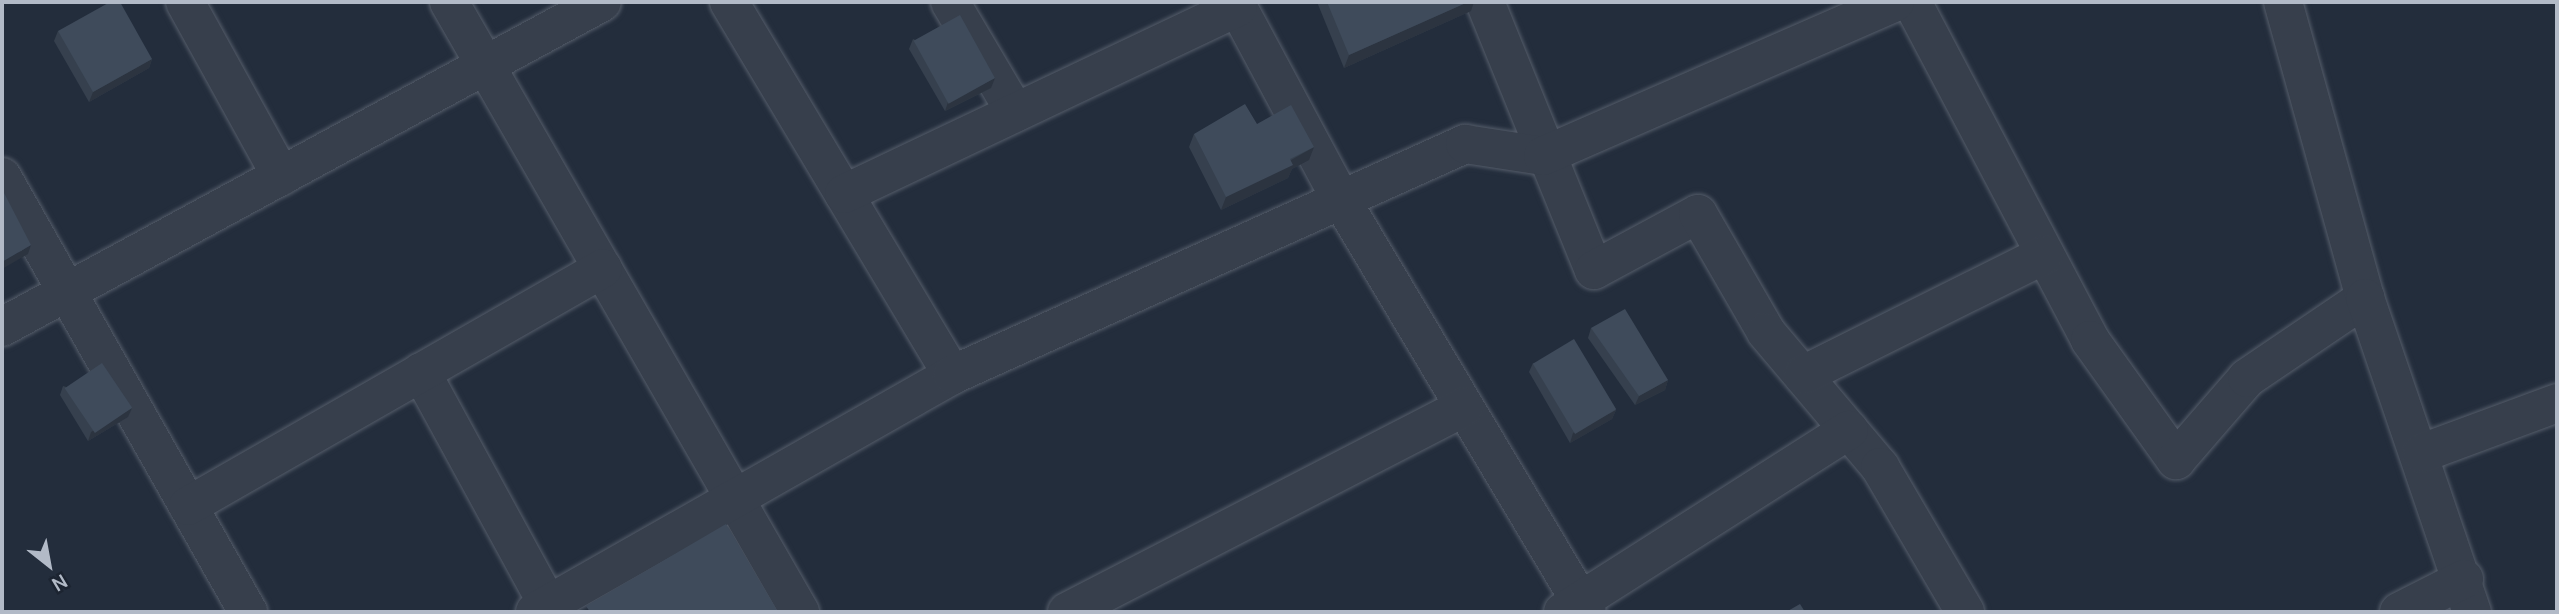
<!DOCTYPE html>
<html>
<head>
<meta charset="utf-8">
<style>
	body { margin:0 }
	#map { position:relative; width:2559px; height:614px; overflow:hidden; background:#232d3c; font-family:Manrope,sans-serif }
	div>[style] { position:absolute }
	.roads { filter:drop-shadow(0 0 2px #555d6a) drop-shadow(0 0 2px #555d6a) }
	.minor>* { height:38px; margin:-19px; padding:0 19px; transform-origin:19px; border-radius:19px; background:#373f4c }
	.wall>* { inset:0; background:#36404e }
	.shaded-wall>* { inset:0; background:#2c3440 }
	.building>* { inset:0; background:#3f4b5b; transform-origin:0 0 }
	span { translate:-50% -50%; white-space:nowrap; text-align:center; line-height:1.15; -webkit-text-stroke:5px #1c2431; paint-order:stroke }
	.frame { position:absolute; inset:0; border:4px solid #b2bac7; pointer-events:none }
	.north { position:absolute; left:14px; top:530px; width:70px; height:70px; -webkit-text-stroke:5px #1c2431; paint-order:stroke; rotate:149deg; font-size:19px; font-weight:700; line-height:28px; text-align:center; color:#b2bac7 }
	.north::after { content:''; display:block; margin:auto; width:24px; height:32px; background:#b2bac7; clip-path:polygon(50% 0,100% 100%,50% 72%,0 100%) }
</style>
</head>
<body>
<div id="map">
	<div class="roads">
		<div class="minor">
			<i style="left:185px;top:2px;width:199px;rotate:61.1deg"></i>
			<i style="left:449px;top:2px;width:704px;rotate:60.08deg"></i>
			<i style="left:729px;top:2px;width:435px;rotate:59.1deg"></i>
			<i style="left:950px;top:2px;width:128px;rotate:59.4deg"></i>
			<i style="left:1235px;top:2px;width:228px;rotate:61.8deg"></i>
			<i style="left:1343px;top:203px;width:476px;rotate:59.2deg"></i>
			<i style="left:1485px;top:2px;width:289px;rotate:67.9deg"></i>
			<i style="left:1594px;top:270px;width:118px;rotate:-28.3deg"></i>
			<i style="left:1698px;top:214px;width:136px;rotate:60deg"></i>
			<i style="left:1766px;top:332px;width:177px;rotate:49.8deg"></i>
			<i style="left:1880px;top:467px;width:168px;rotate:59.6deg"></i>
			<i style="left:1912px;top:2px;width:382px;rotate:62.2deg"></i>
			<i style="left:2090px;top:340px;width:148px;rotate:54.4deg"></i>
			<i style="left:2176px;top:460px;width:108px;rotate:-49.1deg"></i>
			<i style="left:2247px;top:378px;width:143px;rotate:-34.1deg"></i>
			<i style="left:2283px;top:2px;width:307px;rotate:74.5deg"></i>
			<i style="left:2365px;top:298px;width:332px;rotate:71.2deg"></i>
			<i style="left:2px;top:177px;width:500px;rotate:60.5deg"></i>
			<i style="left:844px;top:194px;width:436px;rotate:-25.4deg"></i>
			<i style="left:2px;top:327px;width:682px;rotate:-28.44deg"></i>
			<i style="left:421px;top:372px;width:265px;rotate:61.4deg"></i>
			<i style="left:1803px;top:375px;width:269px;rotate:-26.5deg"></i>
			<i style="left:2422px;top:453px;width:144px;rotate:-20.3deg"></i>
			<i style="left:188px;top:506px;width:478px;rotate:-29.8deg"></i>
			<i style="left:535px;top:612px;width:480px;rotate:-29.6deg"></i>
			<i style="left:952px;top:375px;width:563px;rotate:-24.24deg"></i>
			<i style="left:1465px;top:144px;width:79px;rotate:8.7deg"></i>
			<i style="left:1543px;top:156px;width:384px;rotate:-23.6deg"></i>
			<i style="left:1067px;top:612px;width:447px;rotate:-27.3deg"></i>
			<i style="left:1563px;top:612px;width:339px;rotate:-32.5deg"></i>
			<i style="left:2399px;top:612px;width:73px;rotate:-26.9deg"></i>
		</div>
	</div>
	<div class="wall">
		<i style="clip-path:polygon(1317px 2px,1474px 2px,1471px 11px,1344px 68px)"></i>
		<i style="clip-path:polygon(58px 31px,152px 59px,149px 68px,89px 102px,54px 41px)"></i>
		<i style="clip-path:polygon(913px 39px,995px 78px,991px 88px,945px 111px,909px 49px)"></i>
		<i style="clip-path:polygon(1257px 124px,1314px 147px,1309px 160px,1292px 169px,1288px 178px,1221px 210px,1189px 147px,1194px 134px)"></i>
		<i style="clip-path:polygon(1591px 328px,1668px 380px,1665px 390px,1635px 405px,1588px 338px)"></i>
		<i style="clip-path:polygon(1533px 363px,1616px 410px,1612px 419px,1570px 443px,1529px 372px)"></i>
		<i style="clip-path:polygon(63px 386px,132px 408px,128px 417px,88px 441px,60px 395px)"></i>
	</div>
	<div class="shaded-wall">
		<i style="clip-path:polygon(1468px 2px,1474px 2px,1471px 11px,1344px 68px,1349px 55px)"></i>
		<i style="clip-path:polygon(152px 59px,149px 68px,89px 102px,93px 92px)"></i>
		<i style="clip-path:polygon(995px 78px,991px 88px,945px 111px,948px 102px)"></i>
		<i style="clip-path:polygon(1314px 147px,1309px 160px,1292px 169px,1288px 178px,1221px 210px,1226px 197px)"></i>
		<i style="clip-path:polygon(31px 245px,28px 254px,2px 269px,2px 262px)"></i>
		<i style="clip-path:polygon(1668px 380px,1665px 390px,1635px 405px,1639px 396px)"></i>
		<i style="clip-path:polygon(132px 408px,128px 417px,88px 441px,91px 432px)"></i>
		<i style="clip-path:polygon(1616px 410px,1612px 419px,1570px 443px,1573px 433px)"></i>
	</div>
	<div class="building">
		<i style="clip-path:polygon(110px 2px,120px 2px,152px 59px,93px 92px,58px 31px)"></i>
		<i style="clip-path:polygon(1327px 2px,1468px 2px,1349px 55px)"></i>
		<i style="left:960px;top:15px;width:72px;height:53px;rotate:61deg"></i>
		<i style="clip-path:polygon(1245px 104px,1257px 124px,1291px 105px,1314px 147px,1290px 159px,1293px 165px,1226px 197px,1194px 134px)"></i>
		<i style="clip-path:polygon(2px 189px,31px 245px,2px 262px)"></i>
		<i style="clip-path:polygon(1625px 309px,1668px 380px,1639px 396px,1591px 328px)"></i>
		<i style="left:1574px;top:339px;width:82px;height:48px;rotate:59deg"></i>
		<i style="left:102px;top:363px;width:54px;height:45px;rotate:56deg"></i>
		<i style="clip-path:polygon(726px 524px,778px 612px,590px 612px,586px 606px)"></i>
		<i style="clip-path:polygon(1800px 604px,1805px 612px,1786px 612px)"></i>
	</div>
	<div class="frame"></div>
	<div class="north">N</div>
</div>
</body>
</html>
